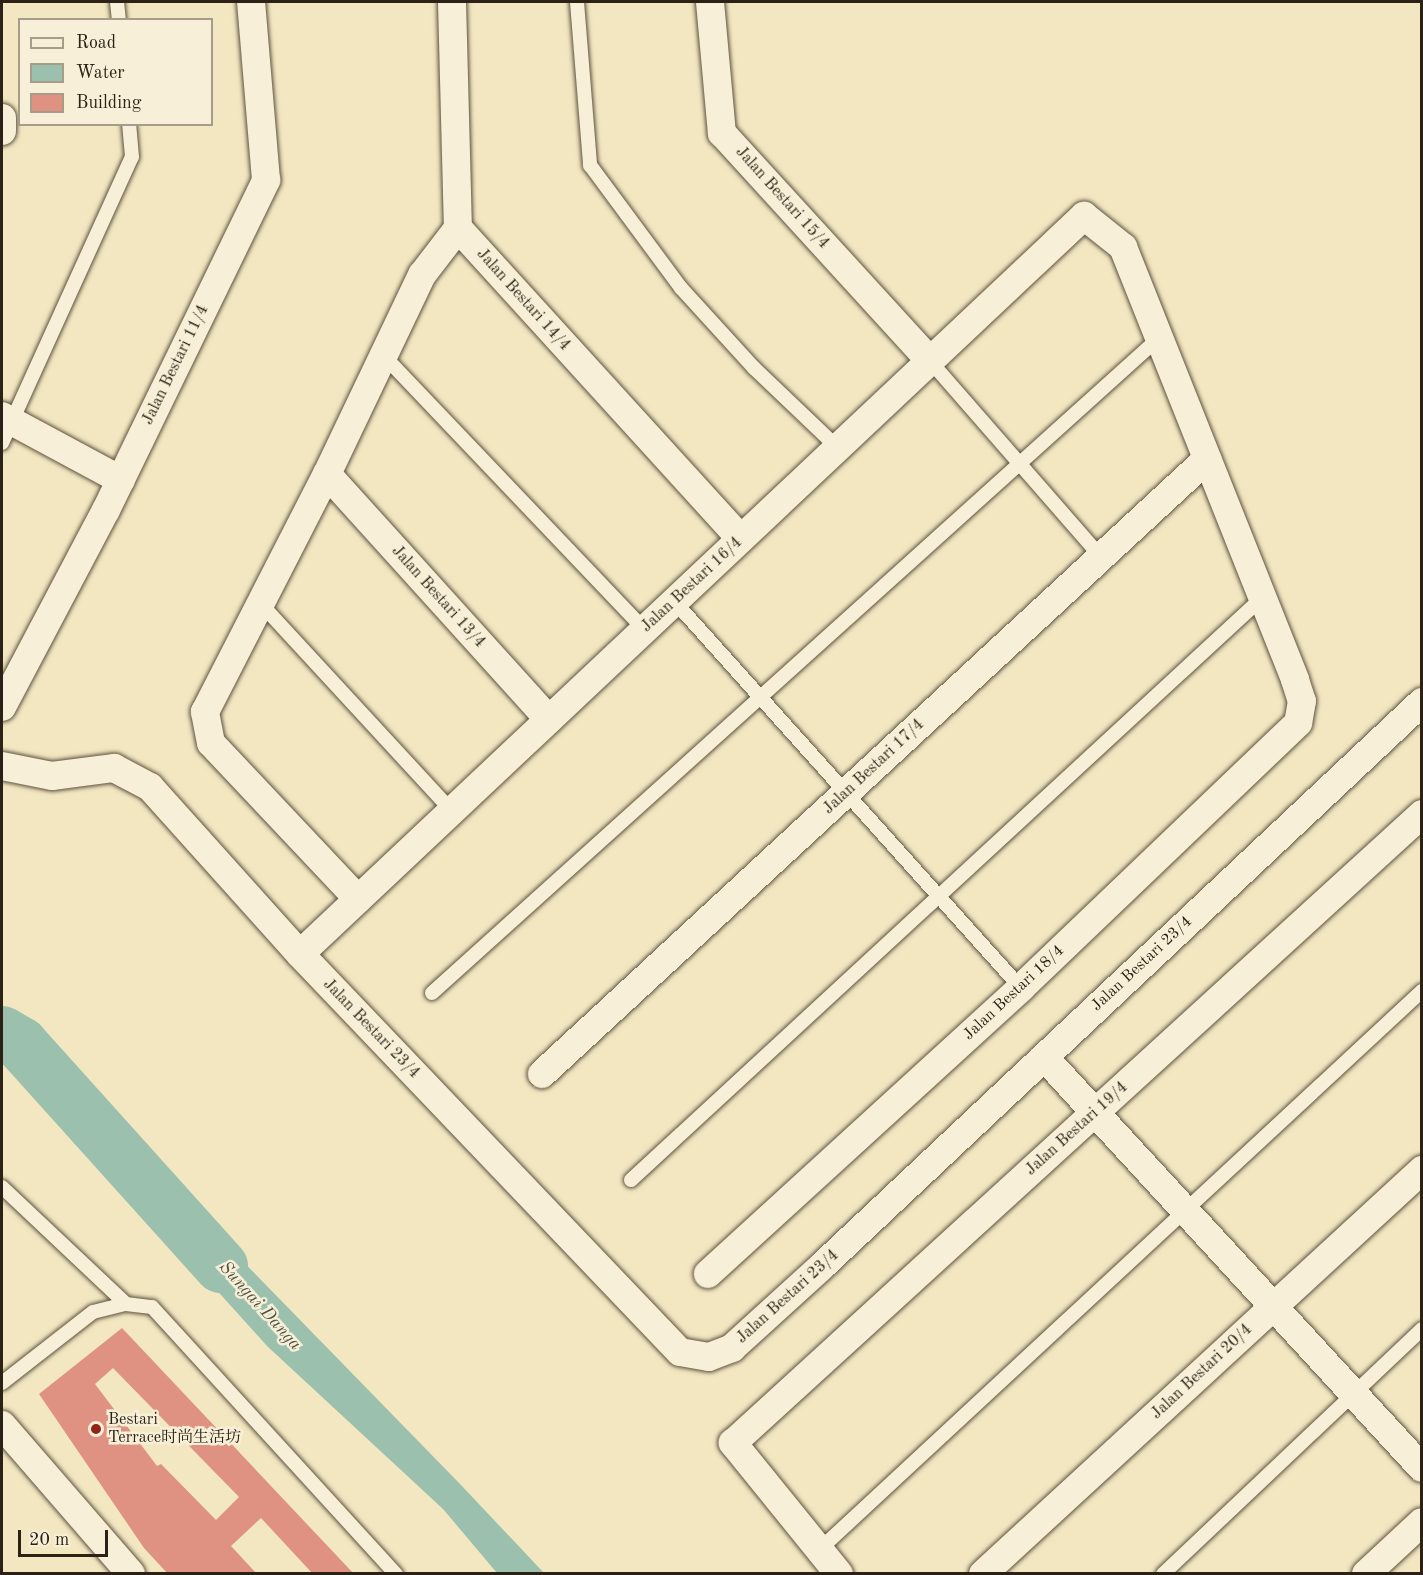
<!DOCTYPE html>
<html>
<head>
<meta charset="utf-8">
<style>
	body { margin:0 }
	#map { position:relative; width:1423px; height:1575px; overflow:hidden; background:#f3e7c1; font-family:"Old Standard TT","Noto Serif SC",serif }
	div>[style] { position:absolute }
	.water>* { inset:0; background:#9cc0ae }
	.river>* { height:54px; margin:-27px; padding:0 27px; transform-origin:27px; border-radius:27px; background:#9cc0ae }
	.building>* { inset:0; background:#df9182 }
	.roads { filter:drop-shadow(0 0 2px #5d523f) drop-shadow(0 0 2px #5d523f) }
	.lane>* { height:14px; margin:-7px; padding:0 7px; transform-origin:7px; border-radius:7px; background:#f7efd7 }
	.street>* { height:28px; margin:-14px; padding:0 14px; transform-origin:14px; border-radius:14px; background:#f7efd7 }
	.dots>* { width:16px; height:16px; translate:-50% -50%; box-sizing:border-box; border:3px solid #f7efd7; border-radius:50% }
	span { translate:-50% -50%; white-space:nowrap; text-align:center; line-height:1.15; -webkit-text-stroke:5px #f7efd7; paint-order:stroke }
	.street-label { font-size:16px; color:#2b2114 }
	.poi-label { font-size:16px; color:#2b2114 }
	.left { translate:0 -50%; text-align:left }
	.water-label { font-size:18px; color:#4d5142; font-style:italic }
	.frame { position:absolute; inset:0; border:3px solid #2b2114; pointer-events:none }
	.legend { position:absolute; left:18px; top:18px; width:195px; height:108px; box-sizing:border-box; background:#f7efd7; border:2px solid #a59d89; margin:0; padding:8px 10px; list-style:none; font-size:18px; color:#2b2114 }
	.legend li { display:flex; align-items:center; gap:12px; height:30px }
	.legend b { width:30px; border:2px solid #a59d89 }
	.scale { position:absolute; left:18px; top:1530px; width:90px; height:27px; box-sizing:border-box; border:3px solid #2b2114; border-top:0; padding-left:8px; font-size:18px; line-height:21px; white-space:nowrap; color:#2b2114; -webkit-text-stroke:4px #f7efd7; paint-order:stroke }
</style>
</head>
<body>
<div id="map">
	<div class="water">
		<i style="clip-path:polygon(184px 1201px,461px 1485px,544px 1573px,497px 1573px,443px 1509px,267px 1346px,158px 1225px)"></i>
	</div>
	<div class="river">
		<i style="left:2px;top:1033px;width:22px;rotate:30deg"></i>
		<i style="left:21px;top:1044px;width:299px;rotate:48deg"></i>
	</div>
	<div class="building">
		<i style="clip-path:polygon(evenodd,122px 1328px,354px 1574px,313px 1574px,261px 1518px,231px 1546px,257px 1574px,168px 1574px,144px 1548px,39px 1394px,122px 1328px,113px 1368px,239px 1497px,216px 1520px,161px 1464px,157px 1466px,95px 1384px,113px 1368px)"></i>
	</div>
	<div class="roads">
		<div class="lane">
			<i style="left:117px;top:2px;width:18px;rotate:84deg"></i>
			<i style="left:577px;top:2px;width:164px;rotate:85.4deg"></i>
			<i style="left:590px;top:165px;width:153px;rotate:53.5deg"></i>
			<i style="left:681px;top:288px;width:108px;rotate:47.6deg"></i>
			<i style="left:754px;top:368px;width:116px;rotate:43.6deg"></i>
			<i style="left:384px;top:356px;width:378px;rotate:46.4deg"></i>
			<i style="left:930px;top:361px;width:260px;rotate:48.9deg"></i>
			<i style="left:2px;top:443px;width:314px;rotate:-65.6deg"></i>
			<i style="left:132px;top:157px;width:33px;rotate:-95deg"></i>
			<i style="left:675px;top:602px;width:518px;rotate:48.13deg"></i>
			<i style="left:261px;top:604px;width:282px;rotate:47.3deg"></i>
			<i style="left:432px;top:993px;width:979px;rotate:-42.02deg"></i>
			<i style="left:631px;top:1180px;width:858px;rotate:-42.69deg"></i>
			<i style="left:2px;top:1187px;width:170px;rotate:43.3deg"></i>
			<i style="left:2px;top:1383px;width:115px;rotate:-38deg"></i>
			<i style="left:93px;top:1312px;width:34px;rotate:-14deg"></i>
			<i style="left:126px;top:1304px;width:26px;rotate:7deg"></i>
			<i style="left:152px;top:1307px;width:362px;rotate:47.6deg"></i>
			<i style="left:818px;top:1551px;width:824px;rotate:-42.84deg"></i>
			<i style="left:1163px;top:1574px;width:357px;rotate:-43.4deg"></i>
		</div>
		<div class="street">
			<i style="left:452px;top:2px;width:226px;rotate:88.5deg"></i>
			<i style="left:458px;top:228px;width:420px;rotate:47.7deg"></i>
			<i style="left:710px;top:2px;width:132px;rotate:84.8deg"></i>
			<i style="left:722px;top:133px;width:309px;rotate:47.6deg"></i>
			<i style="left:2px;top:118px;width:13px;rotate:90deg"></i>
			<i style="left:2px;top:416px;width:135px;rotate:28.3deg"></i>
			<i style="left:327px;top:474px;width:331px;rotate:47.9deg"></i>
			<i style="left:2px;top:707px;width:223px;rotate:-62.2deg"></i>
			<i style="left:106px;top:510px;width:367px;rotate:-64.1deg"></i>
			<i style="left:266px;top:180px;width:179px;rotate:-94.8deg"></i>
			<i style="left:2px;top:766px;width:51px;rotate:11.3deg"></i>
			<i style="left:52px;top:776px;width:63px;rotate:-7.4deg"></i>
			<i style="left:114px;top:768px;width:41px;rotate:27.8deg"></i>
			<i style="left:150px;top:787px;width:224px;rotate:48.1deg"></i>
			<i style="left:300px;top:954px;width:550px;rotate:46.33deg"></i>
			<i style="left:680px;top:1352px;width:29px;rotate:10deg"></i>
			<i style="left:709px;top:1357px;width:25px;rotate:-21deg"></i>
			<i style="left:732px;top:1348px;width:120px;rotate:-42.3deg"></i>
			<i style="left:821px;top:1267px;width:825px;rotate:-43.23deg"></i>
			<i style="left:358px;top:899px;width:214px;rotate:-133.3deg"></i>
			<i style="left:211px;top:743px;width:32px;rotate:-101deg"></i>
			<i style="left:205px;top:712px;width:267px;rotate:-62.9deg"></i>
			<i style="left:327px;top:474px;width:221px;rotate:-64.5deg"></i>
			<i style="left:422px;top:275px;width:59px;rotate:-52.5deg"></i>
			<i style="left:300px;top:954px;width:1077px;rotate:-43.27deg"></i>
			<i style="left:1084px;top:216px;width:50px;rotate:38.5deg"></i>
			<i style="left:1123px;top:247px;width:466px;rotate:68.3deg"></i>
			<i style="left:1295px;top:680px;width:22px;rotate:72deg"></i>
			<i style="left:1302px;top:701px;width:22px;rotate:100deg"></i>
			<i style="left:1298px;top:723px;width:383px;rotate:136.3deg"></i>
			<i style="left:1021px;top:988px;width:424px;rotate:137.6deg"></i>
			<i style="left:1044px;top:1057px;width:558px;rotate:47.4deg"></i>
			<i style="left:542px;top:1074px;width:906px;rotate:-42.76deg"></i>
			<i style="left:2px;top:1425px;width:197px;rotate:49.1deg"></i>
			<i style="left:839px;top:1574px;width:169px;rotate:-129deg"></i>
			<i style="left:733px;top:1443px;width:933px;rotate:-42.39deg"></i>
			<i style="left:983px;top:1574px;width:597px;rotate:-42.62deg"></i>
			<i style="left:1366px;top:1574px;width:76px;rotate:-42.9deg"></i>
		</div>
	</div>
	<div class="dots">
		<i style="left:96px;top:1429px;background:#8f2418"></i>
	</div>
	<div class="street-label">
		<span style="left:782px;top:198px;rotate:48deg">Jalan Bestari 15/4</span>
		<span style="left:523px;top:300px;rotate:48deg">Jalan Bestari 14/4</span>
		<span style="left:176px;top:365px;rotate:-64deg">Jalan Bestari 11/4</span>
		<span style="left:692px;top:585px;rotate:-43deg">Jalan Bestari 16/4</span>
		<span style="left:438px;top:597px;rotate:48deg">Jalan Bestari 13/4</span>
		<span style="left:874px;top:767px;rotate:-43deg">Jalan Bestari 17/4</span>
		<span style="left:1142px;top:964px;rotate:-43deg">Jalan Bestari 23/4</span>
		<span style="left:1014px;top:993px;rotate:-43deg">Jalan Bestari 18/4</span>
		<span style="left:371px;top:1029px;rotate:46deg">Jalan Bestari 23/4</span>
		<span style="left:1077px;top:1129px;rotate:-42deg">Jalan Bestari 19/4</span>
		<span style="left:788px;top:1297px;rotate:-42deg">Jalan Bestari 23/4</span>
		<span style="left:1202px;top:1372px;rotate:-43deg">Jalan Bestari 20/4</span>
	</div>
	<div class="poi-label">
		<span class="left" style="left:108px;top:1429px">Bestari<br>Terrace时尚生活坊</span>
	</div>
	<div class="water-label">
		<span style="left:260px;top:1306px;rotate:48deg">Sungai Danga</span>
	</div>
	<div class="frame"></div>
	<ul class="legend">
	<li><b style="height:8px;background:#f7efd7"></b>Road</li>
	<li><b style="height:16px;background:#9cc0ae"></b>Water</li>
	<li><b style="height:16px;background:#df9182"></b>Building</li>
	</ul>
	<div class="scale">20 m</div>
</div>
</body>
</html>
